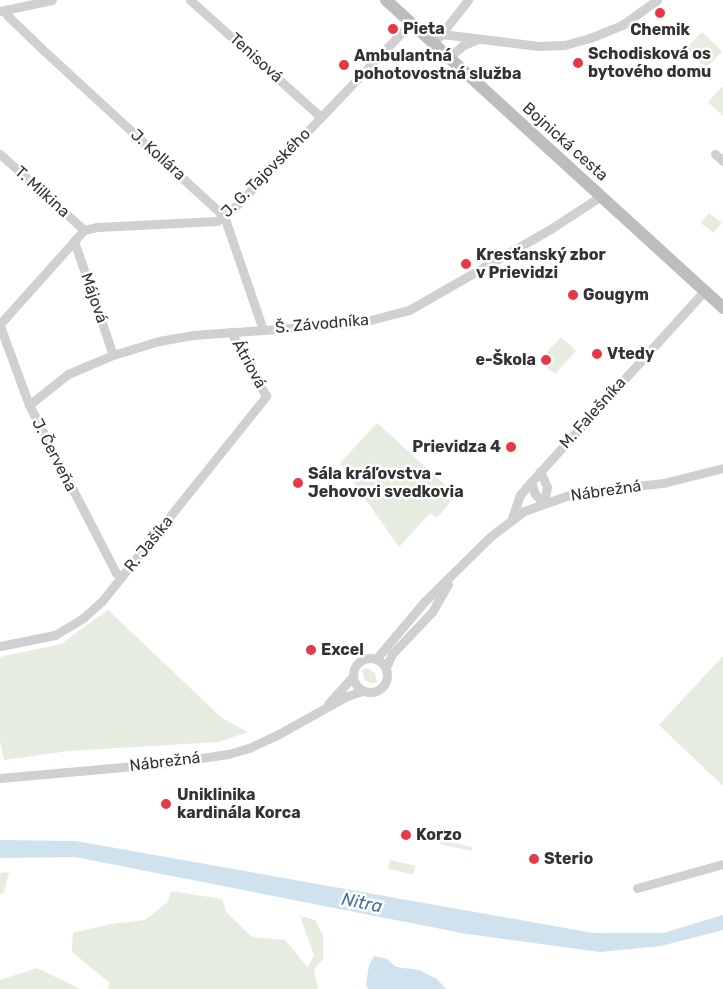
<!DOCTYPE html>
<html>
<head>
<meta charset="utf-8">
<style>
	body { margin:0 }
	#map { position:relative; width:723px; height:989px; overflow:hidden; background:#fff; font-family:Rubik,sans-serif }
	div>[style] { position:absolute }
	.green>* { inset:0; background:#e6ecdf; transform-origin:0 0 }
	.water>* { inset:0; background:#cfe2ee }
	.street>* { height:9px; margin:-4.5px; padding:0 4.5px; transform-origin:4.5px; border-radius:4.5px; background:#d0d0d0 }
	.street>.ring { margin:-4.5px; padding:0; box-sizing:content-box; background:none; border:9px solid #d0d0d0; border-radius:50% }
	.secondary>* { height:12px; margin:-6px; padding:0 6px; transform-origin:6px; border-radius:6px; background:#bdbdbd }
	.dots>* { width:14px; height:14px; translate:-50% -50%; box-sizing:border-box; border:2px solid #fff; border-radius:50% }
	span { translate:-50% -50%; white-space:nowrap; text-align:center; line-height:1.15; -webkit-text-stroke:5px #fff; paint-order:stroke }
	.poi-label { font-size:16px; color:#333; font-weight:700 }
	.left { translate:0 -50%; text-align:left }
	.right { translate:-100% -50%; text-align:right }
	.street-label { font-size:16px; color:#333 }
	.water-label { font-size:18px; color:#3f7597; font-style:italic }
</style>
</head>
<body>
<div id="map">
	<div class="green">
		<i style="left:702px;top:32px;width:28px;height:23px;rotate:44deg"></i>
		<i style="clip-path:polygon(723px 86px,723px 116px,708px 102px)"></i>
		<i style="left:709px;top:213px;width:16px;height:13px;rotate:38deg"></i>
		<i style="clip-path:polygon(561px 337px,576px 351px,555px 374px,547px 368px,544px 360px,547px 352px)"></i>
		<i style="clip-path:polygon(377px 423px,456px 495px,437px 518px,430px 513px,399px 547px,340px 463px)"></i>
		<i style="clip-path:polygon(108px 610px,223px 719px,248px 732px,218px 742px,69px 751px,4px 760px,0 741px,0 657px,61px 644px)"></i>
		<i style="clip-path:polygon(723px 656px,723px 786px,659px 725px)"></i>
		<i style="clip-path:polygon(366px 668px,375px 673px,377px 683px,370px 683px,365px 680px,362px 671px)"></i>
		<i style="left:441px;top:840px;width:32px;height:4px;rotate:13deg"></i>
		<i style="left:390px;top:860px;width:26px;height:9px;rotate:13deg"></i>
		<i style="clip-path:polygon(9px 872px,4px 892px,0 895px,0 873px)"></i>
		<i style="clip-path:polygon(171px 891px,222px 899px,226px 912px,252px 937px,285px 940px,308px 968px,314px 955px,300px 916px,315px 920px,323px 935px,323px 959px,314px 970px,318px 989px,107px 989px,110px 983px,72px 952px,73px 933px,111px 924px,145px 920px,168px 902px)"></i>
		<i style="clip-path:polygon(37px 968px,80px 989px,0 989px,0 980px)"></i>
	</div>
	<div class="water">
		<i style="clip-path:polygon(0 840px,76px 841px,593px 933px,663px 933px,723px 915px,723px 930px,661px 946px,600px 952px,467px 934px,75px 857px,0 858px)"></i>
		<i style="clip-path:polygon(374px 956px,387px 959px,396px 967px,419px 970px,437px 979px,446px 989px,368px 989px,366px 985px,369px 965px)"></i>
	</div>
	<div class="street">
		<i style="left:190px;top:0;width:176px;rotate:41.8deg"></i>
		<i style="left:6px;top:10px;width:5px;rotate:79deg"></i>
		<i style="left:7px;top:15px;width:47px;rotate:44.1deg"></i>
		<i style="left:41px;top:48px;width:248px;rotate:42.6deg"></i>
		<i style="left:224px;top:216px;width:120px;rotate:71.1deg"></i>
		<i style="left:0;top:11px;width:53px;rotate:-11.9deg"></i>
		<i style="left:442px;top:34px;width:97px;rotate:7.1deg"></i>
		<i style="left:538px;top:46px;width:26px;rotate:-2deg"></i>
		<i style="left:564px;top:45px;width:27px;rotate:-15deg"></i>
		<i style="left:590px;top:38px;width:35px;rotate:-22deg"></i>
		<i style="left:622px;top:25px;width:43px;rotate:-35.5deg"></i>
		<i style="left:439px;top:37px;width:47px;rotate:-51.9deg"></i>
		<i style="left:449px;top:58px;width:18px;rotate:-43deg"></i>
		<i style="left:462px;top:46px;width:17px;rotate:-24deg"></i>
		<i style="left:0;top:154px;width:113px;rotate:42.1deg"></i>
		<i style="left:715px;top:154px;width:11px;rotate:41deg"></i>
		<i style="left:74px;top:241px;width:120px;rotate:71.1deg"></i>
		<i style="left:0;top:324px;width:126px;rotate:-48.2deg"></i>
		<i style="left:84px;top:230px;width:13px;rotate:-13deg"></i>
		<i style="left:97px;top:227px;width:120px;rotate:-2.9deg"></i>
		<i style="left:217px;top:221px;width:23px;rotate:-38deg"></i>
		<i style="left:235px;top:207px;width:255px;rotate:-46.3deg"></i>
		<i style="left:0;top:326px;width:84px;rotate:69.8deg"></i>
		<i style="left:29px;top:405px;width:189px;rotate:62.6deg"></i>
		<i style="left:116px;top:573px;width:7px;rotate:34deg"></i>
		<i style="left:29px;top:405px;width:50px;rotate:-38.5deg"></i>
		<i style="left:68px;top:374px;width:49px;rotate:-22.9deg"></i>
		<i style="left:113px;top:355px;width:48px;rotate:-16.9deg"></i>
		<i style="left:159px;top:341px;width:35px;rotate:-10deg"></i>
		<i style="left:193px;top:335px;width:166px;rotate:-4.1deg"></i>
		<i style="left:359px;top:323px;width:52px;rotate:-14.6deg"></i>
		<i style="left:409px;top:310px;width:165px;rotate:-29.8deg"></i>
		<i style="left:552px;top:228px;width:59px;rotate:-33.1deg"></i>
		<i style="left:540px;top:471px;width:17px;rotate:66deg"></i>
		<i style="left:547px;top:487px;width:16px;rotate:101deg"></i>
		<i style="left:531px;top:482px;width:13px;rotate:72deg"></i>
		<i style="left:535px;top:494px;width:13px;rotate:45deg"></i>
		<i style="left:512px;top:518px;width:24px;rotate:-71deg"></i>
		<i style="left:520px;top:495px;width:17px;rotate:-50deg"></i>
		<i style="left:531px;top:482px;width:258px;rotate:-47.8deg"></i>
		<i style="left:0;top:646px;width:56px;rotate:-11.3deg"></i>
		<i style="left:55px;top:635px;width:33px;rotate:-31deg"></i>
		<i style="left:83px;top:618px;width:25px;rotate:-42deg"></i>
		<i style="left:102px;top:601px;width:263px;rotate:-51.3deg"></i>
		<i style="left:266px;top:396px;width:73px;rotate:-118.7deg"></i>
		<i class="ring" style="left:353px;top:658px;width:25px;height:25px"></i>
		<i style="left:376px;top:659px;width:75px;rotate:-49.9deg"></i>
		<i style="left:424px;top:602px;width:94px;rotate:-44.6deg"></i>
		<i style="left:491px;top:536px;width:41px;rotate:-37.1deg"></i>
		<i style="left:524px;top:511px;width:57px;rotate:-19.4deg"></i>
		<i style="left:578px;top:492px;width:85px;rotate:-6deg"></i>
		<i style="left:663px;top:483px;width:62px;rotate:-14deg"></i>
		<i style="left:386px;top:667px;width:14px;rotate:-65deg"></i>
		<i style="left:392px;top:654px;width:58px;rotate:-46.4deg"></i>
		<i style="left:432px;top:612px;width:32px;rotate:-60deg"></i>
		<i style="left:328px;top:704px;width:38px;rotate:-48deg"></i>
		<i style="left:0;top:778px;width:169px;rotate:-5.1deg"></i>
		<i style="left:168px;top:763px;width:61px;rotate:-8.5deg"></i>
		<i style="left:228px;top:754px;width:22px;rotate:-16deg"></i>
		<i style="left:249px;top:748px;width:31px;rotate:-25deg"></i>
		<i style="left:277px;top:735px;width:80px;rotate:-29.1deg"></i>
		<i style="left:347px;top:696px;width:16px;rotate:-18deg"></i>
		<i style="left:637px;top:888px;width:89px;rotate:-15.6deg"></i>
	</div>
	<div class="secondary">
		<i style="left:386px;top:0;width:457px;rotate:42.4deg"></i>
	</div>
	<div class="dots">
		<i style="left:660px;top:13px;background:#e63946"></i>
		<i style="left:393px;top:29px;background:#e63946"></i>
		<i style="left:578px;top:63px;background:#e63946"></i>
		<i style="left:344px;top:65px;background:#e63946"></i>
		<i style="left:466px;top:264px;background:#e63946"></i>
		<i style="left:573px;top:295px;background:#e63946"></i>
		<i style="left:597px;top:354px;background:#e63946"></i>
		<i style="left:546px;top:360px;background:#e63946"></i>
		<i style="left:511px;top:447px;background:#e63946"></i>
		<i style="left:298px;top:483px;background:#e63946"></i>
		<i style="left:311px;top:650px;background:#e63946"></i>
		<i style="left:166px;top:804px;background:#e63946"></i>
		<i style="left:406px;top:835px;background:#e63946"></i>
		<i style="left:534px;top:859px;background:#e63946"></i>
	</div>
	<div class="poi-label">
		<span class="left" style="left:403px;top:29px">Pieta</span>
		<span style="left:660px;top:30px">Chemik</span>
		<span class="left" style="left:588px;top:63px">Schodisková os<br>bytového domu</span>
		<span class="left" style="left:354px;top:65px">Ambulantná<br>pohotovostná služba</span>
		<span class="left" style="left:476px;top:264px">Kresťanský zbor<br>v Prievidzi</span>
		<span class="left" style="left:583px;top:295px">Gougym</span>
		<span class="left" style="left:607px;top:354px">Vtedy</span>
		<span class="right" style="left:536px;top:360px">e-Škola</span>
		<span class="right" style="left:501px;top:447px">Prievidza 4</span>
		<span class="left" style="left:308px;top:483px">Sála kráľovstva -<br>Jehovovi svedkovia</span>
		<span class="left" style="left:321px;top:650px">Excel</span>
		<span class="left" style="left:177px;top:804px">Uniklinika<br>kardinála Korca</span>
		<span class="left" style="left:416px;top:835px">Korzo</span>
		<span class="left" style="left:544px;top:859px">Sterio</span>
	</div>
	<div class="street-label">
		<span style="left:256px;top:58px;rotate:42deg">Tenisová</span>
		<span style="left:565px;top:142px;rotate:42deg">Bojnická cesta</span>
		<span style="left:158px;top:155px;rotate:42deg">J. Kollára</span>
		<span style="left:266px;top:173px;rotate:-45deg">J. G. Tajovského</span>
		<span style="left:42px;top:192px;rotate:42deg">T. Milkina</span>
		<span style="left:94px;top:298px;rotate:71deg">Májová</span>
		<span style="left:322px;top:324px;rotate:-5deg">Š. Závodníka</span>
		<span style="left:249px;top:364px;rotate:61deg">Átriová</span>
		<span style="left:593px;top:413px;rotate:-48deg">M. Falešníka</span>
		<span style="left:54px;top:455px;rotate:63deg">J. Červeňa</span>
		<span style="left:606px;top:491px;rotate:-8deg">Nábrežná</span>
		<span style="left:149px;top:544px;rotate:-51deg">R. Jašíka</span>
		<span style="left:165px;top:762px;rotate:-7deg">Nábrežná</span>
	</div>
	<div class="water-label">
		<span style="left:362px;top:903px;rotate:11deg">Nitra</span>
	</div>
</div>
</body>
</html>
